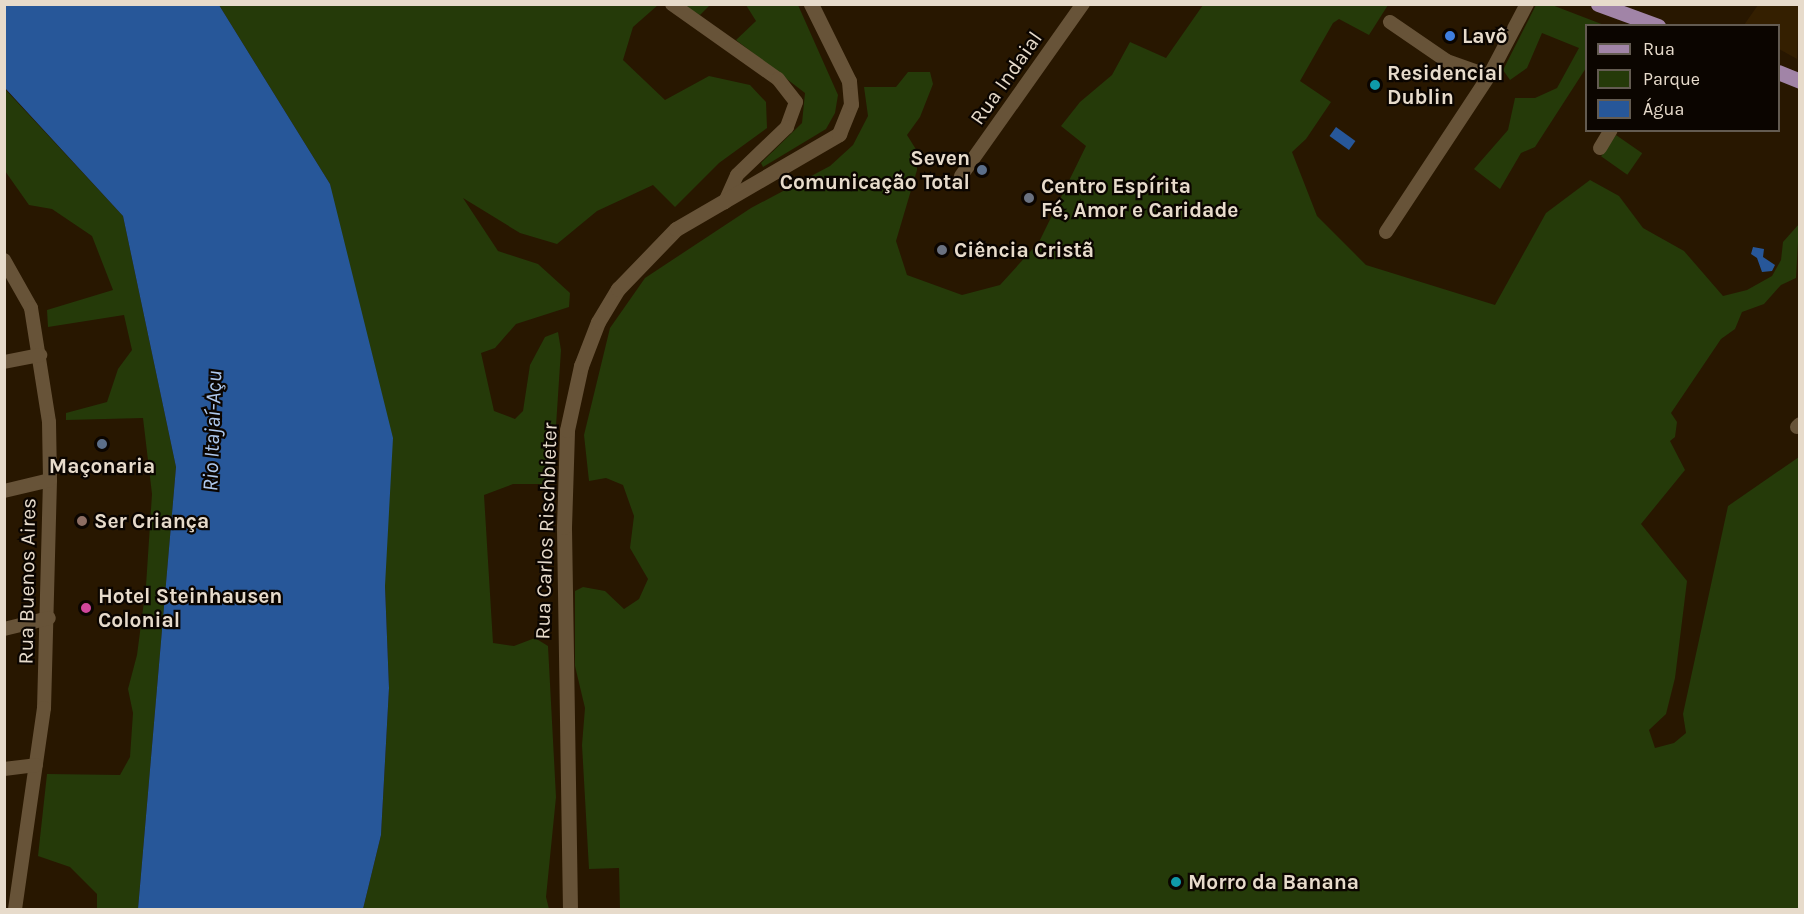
<!DOCTYPE html>
<html>
<head>
<meta charset="utf-8">
<style>
	body { margin:0 }
	#map { position:relative; width:1804px; height:914px; overflow:hidden; background:#281700; font-family:Karla,sans-serif }
	div>[style] { position:absolute }
	.built>* { inset:0; background:#341f00 }
	.green>* { inset:0; background:#253a09; transform-origin:0 0 }
	.water>* { inset:0; background:#275799; transform-origin:0 0 }
	.minor>* { height:14px; margin:-7px; padding:0 7px; transform-origin:7px; border-radius:7px; background:#675338 }
	.tertiary>* { height:15px; margin:-7.5px; padding:0 7.5px; transform-origin:7.5px; border-radius:7.5px; background:#675338 }
	.primary>* { height:15px; margin:-7.5px; padding:0 7.5px; transform-origin:7.5px; border-radius:7.5px; background:#a184a7 }
	.dots>* { width:16px; height:16px; translate:-50% -50%; box-sizing:border-box; border:3px solid #0b0500; border-radius:50% }
	span { translate:-50% -50%; white-space:nowrap; text-align:center; line-height:1.15; -webkit-text-stroke:4.5px #0b0500; paint-order:stroke }
	.poi-label { font-size:21px; color:#e7dbcb; font-weight:700 }
	.left { translate:0 -50%; text-align:left }
	.right { translate:-100% -50%; text-align:right }
	.street-label { font-size:21px; color:#e7dbcb }
	.water-label { font-size:22px; color:#afc9ee; font-style:italic }
	.frame { position:absolute; inset:0; border:6px solid #e7dbcb; pointer-events:none }
	.legend { position:absolute; left:1585px; top:24px; width:195px; height:108px; box-sizing:border-box; background:#0b0500; border:2px solid #635b51; margin:0; padding:8px 10px; list-style:none; font-size:18px; color:#e7dbcb }
	.legend li { display:flex; align-items:center; gap:12px; height:30px }
	.legend b { width:30px; border:2px solid #635b51 }
</style>
</head>
<body>
<div id="map">
	<div class="built">
		<i style="clip-path:polygon(1758px 5px,1799px 5px,1797px 59px,1779px 49px,1778px 26px,1744px 25px)"></i>
	</div>
	<div class="green">
		<i style="clip-path:polygon(219px 5px,658px 5px,633px 27px,623px 60px,665px 100px,709px 76px,750px 85px,766px 102px,767px 128px,719px 163px,675px 207px,653px 185px,597px 211px,557px 244px,520px 233px,463px 198px,498px 251px,538px 264px,570px 293px,569px 307px,516px 324px,495px 348px,481px 353px,494px 411px,515px 419px,523px 411px,530px 365px,545px 337px,558px 332px,561px 350px,556px 426px,549px 452px,556px 457px,551px 484px,513px 484px,484px 495px,493px 643px,514px 646px,535px 638px,548px 646px,556px 797px,546px 897px,549px 909px,363px 909px,381px 835px,389px 688px,385px 586px,330px 184px)"></i>
		<i style="clip-path:polygon(682px 5px,710px 5px,700px 15px)"></i>
		<i style="clip-path:polygon(746px 5px,798px 5px,838px 95px,835px 113px,826px 129px,763px 167px,761px 163px,802px 123px,805px 93px,736px 40px,756px 21px)"></i>
		<i style="clip-path:polygon(1203px 5px,1388px 5px,1369px 35px,1339px 19px,1333px 23px,1300px 81px,1331px 102px,1306px 139px,1292px 152px,1317px 216px,1366px 265px,1495px 305px,1546px 213px,1590px 180px,1619px 196px,1643px 228px,1684px 251px,1723px 296px,1747px 290px,1772px 276px,1781px 260px,1783px 242px,1799px 224px,1796px 278px,1781px 285px,1764px 304px,1742px 312px,1735px 329px,1721px 339px,1671px 413px,1677px 422px,1675px 437px,1670px 441px,1685px 470px,1641px 524px,1687px 581px,1675px 678px,1666px 714px,1649px 730px,1655px 748px,1674px 743px,1686px 733px,1683px 714px,1728px 506px,1799px 457px,1799px 909px,620px 910px,619px 868px,589px 869px,582px 745px,585px 708px,575px 666px,575px 591px,583px 587px,605px 591px,624px 609px,639px 599px,648px 579px,630px 548px,634px 516px,623px 485px,606px 478px,589px 481px,584px 435px,610px 328px,645px 278px,751px 208px,830px 166px,853px 145px,868px 116px,864px 87px,896px 87px,908px 72px,930px 72px,933px 84px,920px 117px,907px 135px,917px 151px,917px 170px,896px 241px,907px 275px,962px 295px,1000px 285px,1039px 242px,1086px 146px,1061px 126px,1080px 102px,1112px 75px,1130px 42px,1166px 58px)"></i>
		<i style="clip-path:polygon(1536px 5px,1552px 5px,1604px 25px,1586px 26px,1586px 68px,1535px 147px,1521px 153px,1500px 189px,1474px 169px,1508px 130px,1515px 98px,1535px 98px,1557px 88px,1579px 48px,1542px 33px,1527px 68px,1510px 80px,1503px 70px)"></i>
		<i style="clip-path:polygon(4px 88px,123px 216px,176px 467px,138px 909px,97px 909px,97px 894px,70px 867px,38px 856px,47px 774px,120px 775px,130px 757px,133px 713px,128px 689px,137px 655px,146px 586px,152px 494px,143px 418px,66px 420px,66px 413px,107px 402px,118px 369px,132px 350px,124px 315px,48px 327px,47px 310px,113px 290px,92px 236px,52px 209px,29px 205px,5px 171px)"></i>
		<i style="left:1616px;top:135px;width:32px;height:26px;rotate:35deg"></i>
	</div>
	<div class="water">
		<i style="clip-path:polygon(5px 4px,219px 5px,330px 184px,393px 438px,385px 586px,389px 688px,381px 835px,363px 909px,138px 909px,176px 467px,123px 216px,5px 88px)"></i>
		<i style="left:1336px;top:127px;width:24px;height:11px;rotate:36deg"></i>
		<i style="clip-path:polygon(1753px 247px,1764px 249px,1763px 257px,1775px 265px,1772px 271px,1762px 272px,1757px 258px,1751px 254px)"></i>
	</div>
	<div class="minor">
		<i style="left:672px;top:4px;width:130px;rotate:35.3deg"></i>
		<i style="left:778px;top:79px;width:29px;rotate:52deg"></i>
		<i style="left:796px;top:102px;width:27px;rotate:110deg"></i>
		<i style="left:787px;top:127px;width:69px;rotate:136.2deg"></i>
		<i style="left:737px;top:175px;width:30px;rotate:114deg"></i>
		<i style="left:1390px;top:22px;width:69px;rotate:34.4deg"></i>
		<i style="left:1447px;top:61px;width:45px;rotate:19.7deg"></i>
		<i style="left:1600px;top:148px;width:21px;rotate:-59deg"></i>
		<i style="left:961px;top:176px;width:211px;rotate:-54.7deg"></i>
		<i style="left:1386px;top:232px;width:187px;rotate:-56.6deg"></i>
		<i style="left:1489px;top:76px;width:81px;rotate:-62.2deg"></i>
		<i style="left:4px;top:260px;width:55px;rotate:60.6deg"></i>
		<i style="left:31px;top:308px;width:115px;rotate:81deg"></i>
		<i style="left:49px;top:422px;width:58px;rotate:89deg"></i>
		<i style="left:50px;top:480px;width:228px;rotate:91.5deg"></i>
		<i style="left:44px;top:708px;width:204px;rotate:98.2deg"></i>
		<i style="left:4px;top:362px;width:37px;rotate:-11deg"></i>
		<i style="left:1797px;top:427px;width:4px;rotate:-45deg"></i>
		<i style="left:4px;top:491px;width:47px;rotate:-13.4deg"></i>
		<i style="left:4px;top:629px;width:46px;rotate:-13.7deg"></i>
		<i style="left:4px;top:769px;width:32px;rotate:-7deg"></i>
	</div>
	<div class="tertiary">
		<i style="left:570px;top:910px;width:383px;rotate:-90.9deg"></i>
		<i style="left:564px;top:527px;width:97px;rotate:-88.2deg"></i>
		<i style="left:567px;top:430px;width:66px;rotate:-77.7deg"></i>
		<i style="left:581px;top:366px;width:47px;rotate:-68.9deg"></i>
		<i style="left:598px;top:322px;width:39px;rotate:-59deg"></i>
		<i style="left:618px;top:289px;width:83px;rotate:-46deg"></i>
		<i style="left:676px;top:229px;width:189px;rotate:-30.2deg"></i>
		<i style="left:839px;top:134px;width:32px;rotate:-68deg"></i>
		<i style="left:851px;top:104px;width:23px;rotate:-95deg"></i>
		<i style="left:849px;top:81px;width:86px;rotate:-116.3deg"></i>
	</div>
	<div class="primary">
		<i style="left:1598px;top:4px;width:64px;rotate:20.1deg"></i>
		<i style="left:1778px;top:72px;width:24px;rotate:22deg"></i>
	</div>
	<div class="dots">
		<i style="left:1450px;top:36px;background:#3f7fe0"></i>
		<i style="left:1375px;top:85px;background:#0f9aa8"></i>
		<i style="left:982px;top:170px;background:#5c6f8a"></i>
		<i style="left:1029px;top:198px;background:#6b7280"></i>
		<i style="left:942px;top:250px;background:#6b7280"></i>
		<i style="left:102px;top:444px;background:#5c6f8a"></i>
		<i style="left:82px;top:521px;background:#8d6e63"></i>
		<i style="left:86px;top:608px;background:#d1479c"></i>
		<i style="left:1176px;top:882px;background:#0f9aa8"></i>
	</div>
	<div class="poi-label">
		<span class="left" style="left:1462px;top:36px">Lavô</span>
		<span class="left" style="left:1387px;top:85px">Residencial<br>Dublin</span>
		<span class="right" style="left:970px;top:170px">Seven<br>Comunicação Total</span>
		<span class="left" style="left:1041px;top:198px">Centro Espírita<br>Fé, Amor e Caridade</span>
		<span class="left" style="left:954px;top:250px">Ciência Cristã</span>
		<span style="left:102px;top:466px">Maçonaria</span>
		<span class="left" style="left:94px;top:521px">Ser Criança</span>
		<span class="left" style="left:98px;top:608px">Hotel Steinhausen<br>Colonial</span>
		<span class="left" style="left:1188px;top:882px">Morro da Banana</span>
	</div>
	<div class="street-label">
		<span style="left:1006px;top:78px;rotate:-55deg">Rua Indaial</span>
		<span style="left:546px;top:531px;rotate:-88deg">Rua Carlos Rischbieter</span>
		<span style="left:27px;top:581px;rotate:-89deg">Rua Buenos Aires</span>
	</div>
	<div class="water-label">
		<span style="left:213px;top:431px;rotate:-88deg">Rio Itajaí-Açu</span>
	</div>
	<div class="frame"></div>
	<ul class="legend">
	<li><b style="height:8px;background:#a184a7"></b>Rua</li>
	<li><b style="height:16px;background:#253a09"></b>Parque</li>
	<li><b style="height:16px;background:#275799"></b>Água</li>
	</ul>
</div>
</body>
</html>
